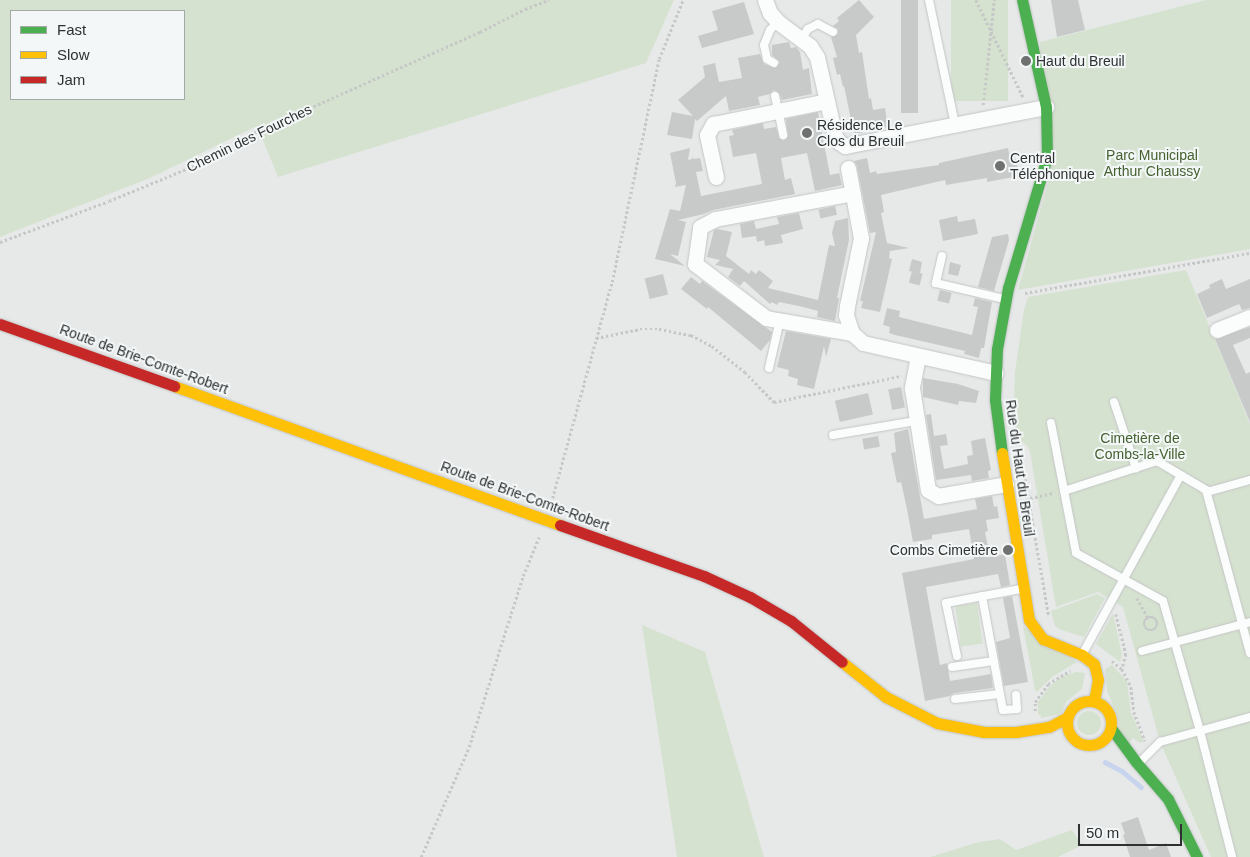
<!DOCTYPE html>
<html>
<head>
<meta charset="utf-8">
<style>
	body { margin:0 }
	#map { position:relative; width:1250px; height:857px; overflow:hidden; background:#e7e9e9; font-family:Arial,sans-serif }
	div>[style] { position:absolute }
	.green>* { inset:0; background:#d6e2d0; transform-origin:0 0 }
	.round { border-radius:50% }
	.stream>* { height:4.5px; margin:-2.25px; padding:0 2.25px; transform-origin:2.25px; border-radius:2.25px; background:#c8d4ed }
	.building>* { inset:0; background:#c8caca; transform-origin:0 0 }
	.path>* { height:2.5px; margin-top:-1.25px; transform-origin:0; background:repeating-linear-gradient(90deg,#c6c7c7 0 2.5px,transparent 0 5px) }
	.path>.ring { margin:-1.25px; padding:0; box-sizing:content-box; background:none; border:2.5px solid #c6c7c7; border-radius:50% }
	.roads { filter:drop-shadow(0 0 1px #c3c5c5) drop-shadow(0 0 1px #c3c5c5) }
	.lane>* { height:8px; margin:-4px; padding:0 4px; transform-origin:4px; border-radius:4px; background:#fbfcfc }
	.street>* { height:15px; margin:-7.5px; padding:0 7.5px; transform-origin:7.5px; border-radius:7.5px; background:#fbfcfc }
	.fast>* { height:11px; margin:-5.5px; padding:0 5.5px; transform-origin:5.5px; border-radius:5.5px; background:#4caf50 }
	.slow>* { height:11px; margin:-5.5px; padding:0 5.5px; transform-origin:5.5px; border-radius:5.5px; background:#ffc107 }
	.slow>.ring { margin:-5.5px; padding:0; box-sizing:content-box; background:none; border:11px solid #ffc107; border-radius:50% }
	.jam>* { height:11px; margin:-5.5px; padding:0 5.5px; transform-origin:5.5px; border-radius:5.5px; background:#c62828 }
	.dots>* { width:14px; height:14px; translate:-50% -50%; box-sizing:border-box; border:2px solid #f3f7f8; border-radius:50% }
	span { translate:-50% -50%; white-space:nowrap; text-align:center; line-height:1.15; -webkit-text-stroke:4px #f3f7f8; paint-order:stroke }
	.poi-label { font-size:14px; color:#2f3131 }
	.left { translate:0 -50%; text-align:left }
	.right { translate:-100% -50%; text-align:right }
	.street-label { font-size:14px; color:#2f3131 }
	.park-label { font-size:14px; color:#44602e }
	.legend { position:absolute; left:10px; top:10px; width:175px; height:90px; box-sizing:border-box; background:#f3f7f8; border:1px solid #a5a8a8; margin:0; padding:6px 9px; list-style:none; font-size:15px; color:#2f3131 }
	.legend li { display:flex; align-items:center; gap:10px; height:25px }
	.legend b { width:25px; border:1px solid #a5a8a8 }
	.scale { position:absolute; left:1078px; top:824px; width:104px; height:22px; box-sizing:border-box; border:2px solid #2f3131; border-top:0; padding-left:6px; font-size:15px; line-height:18px; white-space:nowrap; color:#2f3131; -webkit-text-stroke:4px #f3f7f8; paint-order:stroke }
</style>
</head>
<body>
<div id="map">
	<div class="green">
		<i style="clip-path:polygon(evenodd,0 0,674px 0,646px 63px,278px 177px,257px 126px,150px 178px,0 237px,0 0,11px 11px,184px 11px,184px 99px,11px 99px,11px 11px)"></i>
		<i style="left:951px;top:0;width:57px;height:101px"></i>
		<i style="clip-path:polygon(1206px 0,1250px 0,1250px 249px,1018px 290px,1051px 172px,1040px 42px)"></i>
		<i style="clip-path:polygon(1186px 270px,1250px 424px,1250px 857px,1211px 857px,1160px 742px,1123px 607px,1098px 592px,1056px 607px,1030px 452px,1028px 447px,1017px 437px,1014px 405px,1015px 372px,1024px 310px,1028px 297px)"></i>
		<i style="clip-path:polygon(1097px 594px,1105px 598px,1084px 637px,1061px 630px,1055px 626px,1051px 611px)"></i>
		<i style="left:977px;top:603px;width:41px;height:22px;rotate:82deg"></i>
		<i style="clip-path:polygon(1113px 613px,1122px 655px,1120px 662px,1096px 644px)"></i>
		<i style="clip-path:polygon(642px 625px,705px 652px,764px 857px,677px 857px)"></i>
		<i style="clip-path:polygon(1023px 626px,1077px 662px,1052px 677px,1037px 692px,1035px 690px)"></i>
		<i style="clip-path:polygon(1112px 665px,1127px 681px,1131px 713px,1144px 741px,1140px 743px,1133px 738px,1129px 743px,1120px 732px,1117px 715px,1107px 691px,1105px 669px)"></i>
		<i style="clip-path:polygon(1076px 672px,1085px 673px,1082px 689px,1066px 702px,1061px 714px,1041px 718px,1041px 715px,1038px 715px,1038px 702px,1049px 687px,1063px 676px)"></i>
		<i class="round" style="left:1077px;top:711px;width:24px;height:24px"></i>
		<i style="clip-path:polygon(1072px 830px,1082px 845px,1058px 857px,930px 857px,979px 842px,1000px 839px,1016px 850px)"></i>
	</div>
	<div class="stream">
		<i style="left:1105px;top:762px;width:19px;rotate:28deg"></i>
		<i style="left:1122px;top:771px;width:25px;rotate:40deg"></i>
	</div>
	<div class="building">
		<i style="clip-path:polygon(859px 0,874px 17px,856px 35px,859px 53px,862px 52px,869px 99px,871px 98px,873px 110px,885px 108px,888px 127px,854px 134px,844px 86px,843px 87px,840px 74px,837px 75px,833px 58px,837px 57px,831px 37px,838px 34px,838px 29px,833px 26px,839px 21px,837px 18px)"></i>
		<i style="left:901px;top:0;width:17px;height:113px"></i>
		<i style="clip-path:polygon(1051px 0,1078px 0,1085px 30px,1057px 37px)"></i>
		<i style="clip-path:polygon(744px 2px,754px 34px,702px 48px,698px 36px,718px 30px,712px 11px)"></i>
		<i style="clip-path:polygon(789px 42px,791px 48px,796px 47px,800px 52px,803px 70px,809px 68px,812px 94px,782px 100px,779px 93px,774px 90px,770px 94px,758px 97px,760px 105px,729px 111px,726px 96px,697px 121px,695px 119px,692px 139px,667px 135px,672px 112px,693px 116px,678px 100px,705px 77px,703px 66px,715px 63px,719px 82px,742px 78px,738px 58px,760px 54px,764px 64px,776px 68px,780px 62px,772px 55px,772px 45px)"></i>
		<i style="clip-path:polygon(818px 112px,830px 175px,839px 173px,842px 185px,815px 191px,807px 153px,781px 158px,785px 180px,791px 178px,795px 194px,713px 210px,704px 214px,678px 220px,686px 222px,678px 256px,670px 254px,685px 266px,655px 259px,670px 209px,680px 211px,686px 185px,675px 187px,676px 183px,670px 153px,690px 148px,688px 160px,692px 159px,692px 156px,693px 159px,700px 158px,703px 171px,696px 172px,701px 196px,762px 184px,756px 153px,733px 157px,729px 136px,734px 135px,732px 130px,763px 123px,764px 129px,776px 127px,779px 138px,784px 141px,788px 136px,786px 119px)"></i>
		<i style="clip-path:polygon(1008px 148px,1010px 160px,1016px 159px,1019px 176px,987px 182px,987px 178px,946px 185px,945px 180px,881px 195px,884px 212px,881px 213px,887px 243px,909px 248px,890px 251px,889px 258px,892px 259px,880px 312px,861px 308px,863px 301px,860px 301px,876px 232px,870px 233px,857px 166px,854px 161px,867px 158px,870px 173px,876px 171px,877px 174px,939px 165px,939px 163px)"></i>
		<i style="left:835px;top:206px;width:9px;height:17px;rotate:77deg"></i>
		<i style="clip-path:polygon(799px 213px,803px 229px,781px 235px,783px 243px,765px 246px,764px 240px,757px 242px,756px 236px,742px 238px,740px 224px,754px 221px,756px 229px,779px 224px,777px 217px)"></i>
		<i style="clip-path:polygon(957px 216px,958px 222px,975px 219px,978px 234px,943px 241px,939px 220px)"></i>
		<i style="clip-path:polygon(848px 218px,849px 240px,837px 298px,839px 298px,835px 321px,817px 317px,818px 311px,799px 306px,779px 302px,777px 305px,772px 302px,770px 304px,744px 281px,740px 286px,728px 277px,733px 269px,715px 265px,720px 260px,707px 257px,714px 230px,717px 229px,732px 232px,726px 256px,749px 274px,751px 270px,756px 274px,759px 270px,773px 281px,768px 288px,818px 300px,829px 245px,835px 246px,832px 233px,835px 221px)"></i>
		<i style="clip-path:polygon(1008px 234px,1009px 240px,994px 291px,978px 287px,992px 237px)"></i>
		<i style="clip-path:polygon(912px 259px,922px 262px,920px 273px,909px 271px)"></i>
		<i style="clip-path:polygon(950px 262px,961px 265px,958px 276px,948px 274px)"></i>
		<i style="left:912px;top:271px;width:11px;height:12px;rotate:15deg"></i>
		<i style="left:663px;top:274px;width:21px;height:19px;rotate:76deg"></i>
		<i style="clip-path:polygon(691px 277px,700px 284px,702px 281px,772px 332px,770px 340px,761px 351px,708px 307px,707px 309px,681px 289px)"></i>
		<i style="clip-path:polygon(1222px 279px,1226px 289px,1250px 279px,1250px 308px,1242px 310px,1239px 304px,1207px 318px,1197px 294px,1210px 288px,1209px 285px)"></i>
		<i style="left:940px;top:290px;width:12px;height:11px;rotate:14deg"></i>
		<i style="clip-path:polygon(975px 298px,992px 302px,984px 348px,981px 348px,979px 358px,964px 354px,965px 351px,895px 335px,889px 333px,890px 327px,883px 325px,887px 308px,900px 311px,899px 317px,972px 335px,978px 307px,973px 306px)"></i>
		<i style="clip-path:polygon(1250px 327px,1250px 338px,1233px 345px,1246px 374px,1250px 372px,1250px 422px,1215px 339px)"></i>
		<i style="clip-path:polygon(786px 331px,831px 339px,826px 357px,824px 346px,814px 389px,797px 385px,798px 379px,788px 376px,789px 370px,777px 367px)"></i>
		<i style="clip-path:polygon(923px 378px,958px 384px,979px 391px,976px 403px,959px 401px,958px 405px,923px 397px)"></i>
		<i style="left:901px;top:387px;width:21px;height:13px;rotate:79deg"></i>
		<i style="left:868px;top:393px;width:22px;height:34px;rotate:77deg"></i>
		<i style="clip-path:polygon(931px 414px,934px 436px,946px 434px,948px 445px,940px 446px,944px 469px,968px 464px,967px 456px,973px 455px,971px 441px,985px 438px,991px 470px,988px 471px,989px 478px,972px 481px,971px 475px,936px 480px,926px 415px)"></i>
		<i style="clip-path:polygon(908px 429px,924px 519px,977px 509px,975px 499px,992px 496px,994px 507px,997px 506px,999px 518px,986px 520px,988px 531px,985px 532px,990px 557px,1005px 554px,1010px 585px,1001px 587px,998px 574px,926px 587px,940px 665px,947px 663px,950px 681px,991px 674px,993px 688px,954px 693px,950px 696px,925px 701px,902px 573px,974px 559px,969px 529px,932px 535px,932px 539px,913px 542px,907px 509px,901px 482px,897px 483px,891px 453px,896px 452px,894px 433px)"></i>
		<i style="left:878px;top:436px;width:11px;height:16px;rotate:80deg"></i>
		<i style="clip-path:polygon(1012px 596px,1028px 682px,1004px 686px,996px 642px,1010px 638px,1003px 598px)"></i>
		<i style="clip-path:polygon(1138px 817px,1149px 850px,1166px 843px,1171px 857px,1130px 857px,1123px 835px,1125px 834px,1121px 823px)"></i>
	</div>
	<div class="path">
		<i style="left:976px;top:0;width:108px;rotate:64.1deg"></i>
		<i style="left:983px;top:105px;width:106px;rotate:-84deg"></i>
		<i style="left:0;top:242px;width:116px;rotate:-20.6deg"></i>
		<i style="left:109px;top:201px;width:107px;rotate:-22.5deg"></i>
		<i style="left:208px;top:160px;width:53px;rotate:-30.4deg"></i>
		<i style="left:254px;top:133px;width:248px;rotate:-24.1deg"></i>
		<i style="left:480px;top:32px;width:51px;rotate:-27.1deg"></i>
		<i style="left:525px;top:9px;width:26px;rotate:-21deg"></i>
		<i style="left:1025px;top:293px;width:229px;rotate:-10.1deg"></i>
		<i style="left:596px;top:338px;width:45px;rotate:-11.6deg"></i>
		<i style="left:640px;top:329px;width:19px"></i>
		<i style="left:659px;top:329px;width:33px;rotate:11deg"></i>
		<i style="left:691px;top:335px;width:24px;rotate:28deg"></i>
		<i style="left:712px;top:346px;width:42px;rotate:38.2deg"></i>
		<i style="left:745px;top:372px;width:42px;rotate:46deg"></i>
		<i style="left:774px;top:402px;width:130px;rotate:-11.6deg"></i>
		<i style="left:1022px;top:459px;width:160px;rotate:80.3deg"></i>
		<i style="left:1030px;top:498px;width:25px;rotate:-12deg"></i>
		<i style="left:551px;top:503px;width:229px;rotate:-74.6deg"></i>
		<i style="left:612px;top:282px;width:228px;rotate:-78.1deg"></i>
		<i style="left:659px;top:59px;width:64px;rotate:-67.9deg"></i>
		<i style="left:1137px;top:598px;width:23px;rotate:61deg"></i>
		<i style="left:1116px;top:614px;width:41px;rotate:76deg"></i>
		<i style="left:1126px;top:654px;width:16px;rotate:105deg"></i>
		<i class="ring" style="left:1144px;top:617px;width:11.5px;height:11.5px"></i>
		<i style="left:1112px;top:661px;width:13px;rotate:39deg"></i>
		<i style="left:1122px;top:669px;width:20px;rotate:63deg"></i>
		<i style="left:1131px;top:687px;width:25px;rotate:83deg"></i>
		<i style="left:1134px;top:712px;width:31px;rotate:69deg"></i>
		<i style="left:1035px;top:711px;width:9px;rotate:-90deg"></i>
		<i style="left:1035px;top:702px;width:22px;rotate:-54deg"></i>
		<i style="left:1048px;top:684px;width:26px;rotate:-31deg"></i>
		<i style="left:421px;top:857px;width:120px;rotate:-66.4deg"></i>
		<i style="left:469px;top:747px;width:179px;rotate:-72.5deg"></i>
		<i style="left:523px;top:576px;width:42px;rotate:-67.7deg"></i>
	</div>
	<div class="roads">
		<div class="lane">
			<i style="left:929px;top:0;width:127px;rotate:78.2deg"></i>
			<i style="left:801px;top:40px;width:13px;rotate:-58deg"></i>
			<i style="left:808px;top:29px;width:11px;rotate:-27deg"></i>
			<i style="left:818px;top:24px;width:17px;rotate:28deg"></i>
			<i style="left:774px;top:63px;width:8px;rotate:-150deg"></i>
			<i style="left:767px;top:59px;width:14px;rotate:-102deg"></i>
			<i style="left:764px;top:45px;width:16px;rotate:-68deg"></i>
			<i style="left:770px;top:30px;width:11px;rotate:-45deg"></i>
			<i style="left:775px;top:96px;width:40px;rotate:78deg"></i>
			<i style="left:942px;top:256px;width:28px;rotate:103deg"></i>
			<i style="left:936px;top:283px;width:70px;rotate:13.2deg"></i>
			<i style="left:769px;top:368px;width:49px;rotate:-77.1deg"></i>
			<i style="left:1114px;top:402px;width:70px;rotate:71.6deg"></i>
			<i style="left:1051px;top:423px;width:132px;rotate:79.1deg"></i>
			<i style="left:1076px;top:553px;width:99px;rotate:28.9deg"></i>
			<i style="left:1163px;top:601px;width:135px;rotate:74.1deg"></i>
			<i style="left:1200px;top:731px;width:130px;rotate:75.7deg"></i>
			<i style="left:833px;top:435px;width:84px;rotate:-9.6deg"></i>
			<i style="left:1064px;top:491px;width:98px;rotate:-17.9deg"></i>
			<i style="left:1157px;top:461px;width:57px;rotate:30.6deg"></i>
			<i style="left:1206px;top:490px;width:169px;rotate:74.9deg"></i>
			<i style="left:1207px;top:492px;width:45px;rotate:-15.6deg"></i>
			<i style="left:982px;top:596px;width:116px;rotate:79.6deg"></i>
			<i style="left:1003px;top:710px;width:14px;rotate:-4deg"></i>
			<i style="left:1017px;top:709px;width:14px;rotate:-94deg"></i>
			<i style="left:1142px;top:651px;width:112px;rotate:-15deg"></i>
			<i style="left:1083px;top:653px;width:203px;rotate:-61.2deg"></i>
			<i style="left:957px;top:656px;width:54px;rotate:-101.7deg"></i>
			<i style="left:946px;top:603px;width:76px;rotate:-10.6deg"></i>
			<i style="left:952px;top:667px;width:42px;rotate:-8.1deg"></i>
			<i style="left:955px;top:699px;width:45px;rotate:-6.3deg"></i>
			<i style="left:1139px;top:763px;width:30px;rotate:-45deg"></i>
			<i style="left:1160px;top:742px;width:93px;rotate:-15.5deg"></i>
		</div>
		<div class="street">
			<i style="left:765px;top:0;width:14px;rotate:69deg"></i>
			<i style="left:770px;top:13px;width:12px;rotate:48deg"></i>
			<i style="left:778px;top:22px;width:40px;rotate:37deg"></i>
			<i style="left:810px;top:46px;width:13px;rotate:58deg"></i>
			<i style="left:817px;top:57px;width:81px;rotate:77.2deg"></i>
			<i style="left:835px;top:136px;width:7px;rotate:56deg"></i>
			<i style="left:839px;top:142px;width:7px;rotate:34deg"></i>
			<i style="left:845px;top:146px;width:205px;rotate:-11deg"></i>
			<i style="left:848px;top:168px;width:71px;rotate:79.5deg"></i>
			<i style="left:861px;top:238px;width:69px;rotate:101.6deg"></i>
			<i style="left:847px;top:306px;width:9px;rotate:96deg"></i>
			<i style="left:846px;top:315px;width:19px;rotate:72deg"></i>
			<i style="left:852px;top:333px;width:15px;rotate:42deg"></i>
			<i style="left:863px;top:343px;width:136px;rotate:12.7deg"></i>
			<i style="left:716px;top:177px;width:43px;rotate:-102.1deg"></i>
			<i style="left:707px;top:135px;width:13px;rotate:-61deg"></i>
			<i style="left:713px;top:124px;width:116px;rotate:-11.4deg"></i>
			<i style="left:1217px;top:330px;width:35px;rotate:-22deg"></i>
			<i style="left:852px;top:333px;width:87px;rotate:-170.1deg"></i>
			<i style="left:766px;top:318px;width:89px;rotate:-142.7deg"></i>
			<i style="left:695px;top:264px;width:37px;rotate:-82deg"></i>
			<i style="left:700px;top:227px;width:17px;rotate:-28deg"></i>
			<i style="left:715px;top:219px;width:140px;rotate:-10.7deg"></i>
			<i style="left:918px;top:356px;width:33px;rotate:101deg"></i>
			<i style="left:912px;top:388px;width:103px;rotate:81.1deg"></i>
			<i style="left:928px;top:490px;width:12px;rotate:31deg"></i>
			<i style="left:938px;top:496px;width:69px;rotate:-10deg"></i>
		</div>
		<div class="fast">
			<i style="left:1002px;top:453px;width:53px;rotate:-97.5deg"></i>
			<i style="left:995px;top:400px;width:51px;rotate:-87.8deg"></i>
			<i style="left:997px;top:349px;width:62px;rotate:-79.8deg"></i>
			<i style="left:1008px;top:288px;width:137px;rotate:-73.4deg"></i>
			<i style="left:1047px;top:157px;width:50px;rotate:-91.1deg"></i>
			<i style="left:1046px;top:107px;width:110px;rotate:-102.6deg"></i>
			<i style="left:1111px;top:728px;width:42px;rotate:53.7deg"></i>
			<i style="left:1136px;top:762px;width:49px;rotate:49.1deg"></i>
			<i style="left:1168px;top:799px;width:65px;rotate:63.4deg"></i>
		</div>
		<div class="slow">
			<i style="left:174px;top:386px;width:410px;rotate:19.8deg"></i>
			<i style="left:1002px;top:453px;width:169px;rotate:80.8deg"></i>
			<i style="left:1029px;top:620px;width:24px;rotate:54deg"></i>
			<i style="left:1043px;top:639px;width:42px;rotate:22.3deg"></i>
			<i style="left:1082px;top:655px;width:15px;rotate:37deg"></i>
			<i style="left:1094px;top:664px;width:16px;rotate:76deg"></i>
			<i style="left:1098px;top:680px;width:21px;rotate:101deg"></i>
			<i style="left:842px;top:662px;width:56px;rotate:38.5deg"></i>
			<i style="left:886px;top:697px;width:57px;rotate:27deg"></i>
			<i style="left:937px;top:723px;width:48px;rotate:10.8deg"></i>
			<i style="left:984px;top:732px;width:32px"></i>
			<i style="left:1016px;top:732px;width:33px;rotate:-9deg"></i>
			<i style="left:1049px;top:727px;width:21px;rotate:-28deg"></i>
			<i class="ring" style="left:1067px;top:701px;width:33px;height:33px"></i>
		</div>
		<div class="jam">
			<i style="left:0;top:324px;width:185px;rotate:19.6deg"></i>
			<i style="left:560px;top:525px;width:153px;rotate:19.5deg"></i>
			<i style="left:704px;top:576px;width:51px;rotate:24.5deg"></i>
			<i style="left:750px;top:597px;width:48px;rotate:30.3deg"></i>
			<i style="left:791px;top:621px;width:65px;rotate:38.8deg"></i>
		</div>
	</div>
	<div class="dots">
		<i style="left:1026px;top:61px;background:#6f7171"></i>
		<i style="left:807px;top:133px;background:#6f7171"></i>
		<i style="left:1000px;top:166px;background:#6f7171"></i>
		<i style="left:1008px;top:550px;background:#6f7171"></i>
	</div>
	<div class="poi-label">
		<span class="left" style="left:1036px;top:61px">Haut du Breuil</span>
		<span class="left" style="left:817px;top:133px">Résidence Le<br>Clos du Breuil</span>
		<span class="left" style="left:1010px;top:166px">Central<br>Téléphonique</span>
		<span class="right" style="left:998px;top:550px">Combs Cimetière</span>
	</div>
	<div class="street-label">
		<span style="left:249px;top:138px;rotate:-26deg">Chemin des Fourches</span>
		<span style="left:144px;top:359px;rotate:20deg">Route de Brie-Comte-Robert</span>
		<span style="left:1020px;top:468px;rotate:82deg">Rue du Haut du Breuil</span>
		<span style="left:525px;top:496px;rotate:20deg">Route de Brie-Comte-Robert</span>
	</div>
	<div class="park-label">
		<span style="left:1152px;top:163px">Parc Municipal<br>Arthur Chaussy</span>
		<span style="left:1140px;top:446px">Cimetière de<br>Combs-la-Ville</span>
	</div>
	<ul class="legend">
	<li><b style="height:6px;background:#4caf50"></b>Fast</li>
	<li><b style="height:6px;background:#ffc107"></b>Slow</li>
	<li><b style="height:6px;background:#c62828"></b>Jam</li>
	</ul>
	<div class="scale">50 m</div>
</div>
</body>
</html>
